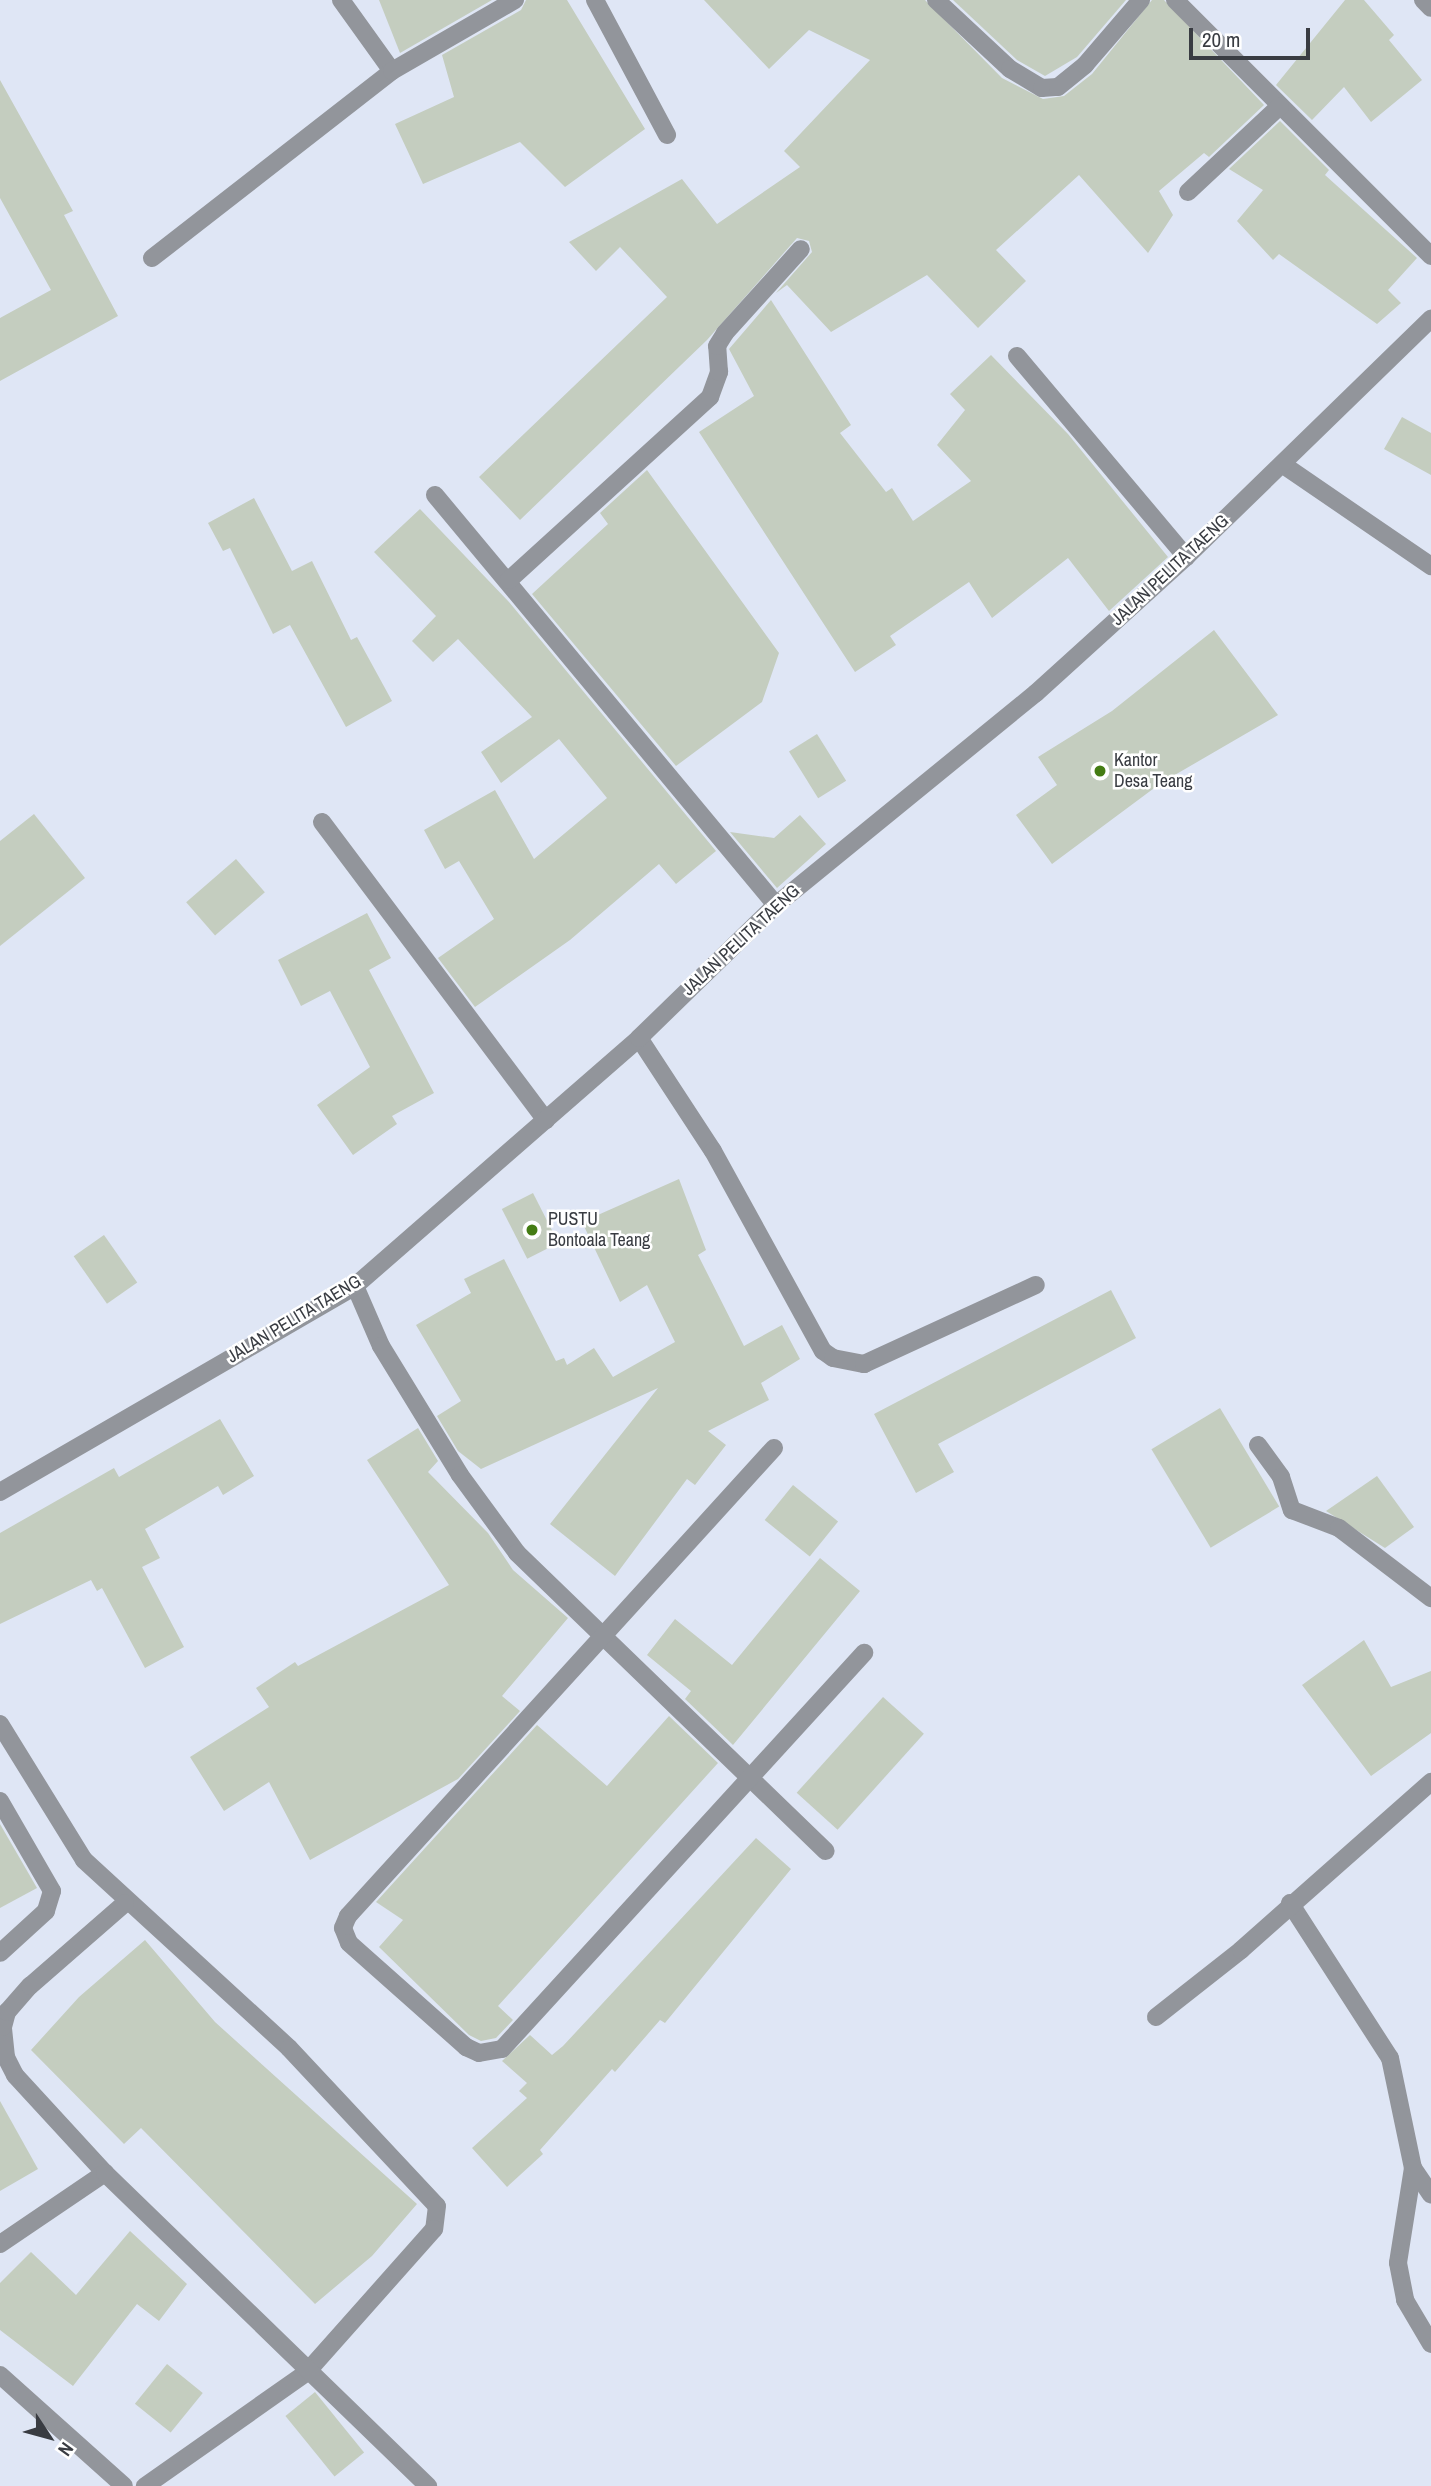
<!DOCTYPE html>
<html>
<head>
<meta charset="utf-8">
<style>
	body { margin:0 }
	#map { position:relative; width:1431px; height:2486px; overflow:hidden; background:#dfe6f5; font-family:"Archivo Narrow",sans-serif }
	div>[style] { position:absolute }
	.building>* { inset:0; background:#c4cdbf; transform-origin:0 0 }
	.minor>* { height:18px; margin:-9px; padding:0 9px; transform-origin:9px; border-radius:9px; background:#92959b }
	.dots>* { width:19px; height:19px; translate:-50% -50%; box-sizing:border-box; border:4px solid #fff; border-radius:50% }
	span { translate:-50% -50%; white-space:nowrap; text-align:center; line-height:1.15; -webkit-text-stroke:5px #fff; paint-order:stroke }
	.street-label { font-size:18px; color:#393c42 }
	.poi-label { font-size:18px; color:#393c42 }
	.left { translate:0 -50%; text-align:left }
	.north { position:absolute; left:14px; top:2402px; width:70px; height:70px; -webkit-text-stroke:5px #fff; paint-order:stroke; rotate:126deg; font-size:19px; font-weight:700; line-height:28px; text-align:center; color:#393c42 }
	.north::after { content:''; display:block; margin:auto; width:24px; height:32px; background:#393c42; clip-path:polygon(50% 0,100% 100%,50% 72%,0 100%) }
	.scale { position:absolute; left:1189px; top:28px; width:121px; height:32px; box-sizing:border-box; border:4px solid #393c42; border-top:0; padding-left:9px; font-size:21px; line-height:24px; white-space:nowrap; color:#393c42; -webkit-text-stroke:5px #fff; paint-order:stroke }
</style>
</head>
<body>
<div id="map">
	<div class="building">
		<i style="clip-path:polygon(379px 0,492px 0,400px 53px)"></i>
		<i style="clip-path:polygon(526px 0,567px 0,645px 129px,565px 187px,520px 142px,423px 184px,395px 124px,454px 97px,442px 55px,521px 10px)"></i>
		<i style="clip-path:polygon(704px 0,925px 0,1002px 78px,1043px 99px,1064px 96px,1092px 74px,1152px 0,1164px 0,1264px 105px,1209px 157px,1204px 153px,1159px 191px,1173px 215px,1148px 253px,1079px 175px,996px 250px,1026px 281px,978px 328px,927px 275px,831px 332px,787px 285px,776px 293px,812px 252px,809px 241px,797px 238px,707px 340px,520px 520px,479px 477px,667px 297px,620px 247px,596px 271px,569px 242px,682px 179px,717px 224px,800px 167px,784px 151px,870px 60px,809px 30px,769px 69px)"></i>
		<i style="clip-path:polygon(953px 0,1126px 0,1077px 57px,1045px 76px,1017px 60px)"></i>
		<i style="clip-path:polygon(1345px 0,1364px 0,1394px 35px,1389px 40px,1422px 80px,1371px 122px,1344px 87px,1312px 120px,1276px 85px)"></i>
		<i style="clip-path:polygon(0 80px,73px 211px,64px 215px,118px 316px,0 381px,0 318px,51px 290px,0 198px)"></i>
		<i style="clip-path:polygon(1280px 121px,1329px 170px,1325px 175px,1417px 258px,1388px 290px,1401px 303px,1377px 324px,1279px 254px,1273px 260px,1237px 221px,1263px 190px,1229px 169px)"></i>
		<i style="clip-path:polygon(771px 300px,851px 425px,840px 433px,886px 492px,892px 488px,913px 521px,971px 481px,937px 445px,965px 410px,950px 394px,991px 355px,1068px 434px,1168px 557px,1109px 611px,1068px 558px,992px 618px,969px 582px,890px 636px,896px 645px,855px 672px,699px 432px,754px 396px,729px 349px)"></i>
		<i style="clip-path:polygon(1402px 417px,1431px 433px,1431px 475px,1384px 449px)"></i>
		<i style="clip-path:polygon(647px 470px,779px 653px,762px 702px,676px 766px,532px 594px,608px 524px,600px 513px)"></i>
		<i style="clip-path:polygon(254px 498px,292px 571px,312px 561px,351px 640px,357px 637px,392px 701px,346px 727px,290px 625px,273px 634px,230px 548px,223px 551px,208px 523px)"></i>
		<i style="clip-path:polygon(420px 509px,509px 602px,716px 851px,676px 884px,659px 864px,570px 940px,475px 1007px,438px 958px,494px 919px,459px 861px,445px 869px,424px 830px,495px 790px,534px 859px,607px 798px,559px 739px,501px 783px,481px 752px,532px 717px,458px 639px,433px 662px,412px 641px,436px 616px,374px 552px)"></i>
		<i style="clip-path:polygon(1214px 630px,1278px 715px,1161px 783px,1052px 864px,1016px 815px,1057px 785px,1038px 757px,1112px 711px)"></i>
		<i style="left:817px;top:734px;width:55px;height:33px;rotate:58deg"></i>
		<i style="clip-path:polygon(34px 814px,85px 878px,0 946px,0 841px)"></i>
		<i style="clip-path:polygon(800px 815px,826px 844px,777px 888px,730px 832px,774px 838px)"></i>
		<i style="left:236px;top:859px;width:44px;height:66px;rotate:49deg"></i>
		<i style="clip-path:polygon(367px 913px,391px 958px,369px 970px,434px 1093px,392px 1116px,397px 1124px,353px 1155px,317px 1105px,370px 1067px,330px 991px,301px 1006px,278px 960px)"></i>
		<i style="clip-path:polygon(679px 1179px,706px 1250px,698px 1255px,744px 1346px,782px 1325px,800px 1359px,761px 1383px,769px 1400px,708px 1431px,726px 1445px,695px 1485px,687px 1479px,615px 1576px,550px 1524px,658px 1388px,481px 1469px,458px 1451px,437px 1416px,461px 1401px,416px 1325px,471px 1293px,464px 1279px,504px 1259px,556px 1361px,564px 1358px,567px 1365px,594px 1348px,613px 1377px,675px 1342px,647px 1285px,620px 1302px,582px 1222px)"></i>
		<i style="left:533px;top:1193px;width:56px;height:35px;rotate:63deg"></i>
		<i style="left:104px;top:1235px;width:58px;height:37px;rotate:55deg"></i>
		<i style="clip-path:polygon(1111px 1290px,1136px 1338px,938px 1444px,954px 1472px,916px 1493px,874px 1414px)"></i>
		<i style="left:1220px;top:1408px;width:115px;height:80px;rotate:59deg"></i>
		<i style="clip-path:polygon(220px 1419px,254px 1476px,223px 1495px,218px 1486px,145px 1529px,160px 1558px,142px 1567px,184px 1647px,145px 1668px,102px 1588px,97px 1591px,91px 1580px,0 1624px,0 1533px,114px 1468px,119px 1477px)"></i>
		<i style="clip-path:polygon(418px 1428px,438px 1461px,428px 1472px,488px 1533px,513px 1570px,568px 1618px,502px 1696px,520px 1711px,458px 1779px,310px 1860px,269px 1782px,224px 1811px,190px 1757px,269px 1707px,256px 1688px,295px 1662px,298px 1666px,449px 1585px,367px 1460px)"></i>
		<i style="clip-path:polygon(1377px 1476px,1414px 1527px,1385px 1548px,1326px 1511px)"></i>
		<i style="left:793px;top:1485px;width:58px;height:45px;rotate:39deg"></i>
		<i style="clip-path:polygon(820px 1558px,860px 1591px,733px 1745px,685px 1699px,691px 1691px,647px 1655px,675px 1619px,732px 1665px)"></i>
		<i style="clip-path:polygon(1364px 1640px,1391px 1687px,1431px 1671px,1431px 1733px,1371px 1776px,1302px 1685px)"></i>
		<i style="left:883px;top:1697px;width:55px;height:129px;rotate:42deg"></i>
		<i style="clip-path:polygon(669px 1716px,718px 1763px,498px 2006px,513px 2020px,496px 2038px,481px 2041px,469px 2035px,379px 1947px,403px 1920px,376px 1902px,537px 1725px,607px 1786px)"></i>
		<i style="clip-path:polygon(0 1824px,37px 1888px,0 1908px)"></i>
		<i style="clip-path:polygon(756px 1838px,791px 1869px,665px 2023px,660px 2020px,615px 2072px,612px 2069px,540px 2150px,543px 2154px,507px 2187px,472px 2148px,527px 2098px,519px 2091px,527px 2083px,502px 2061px,530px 2035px,552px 2055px,563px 2046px)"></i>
		<i style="clip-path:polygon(145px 1940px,215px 2022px,417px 2204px,372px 2256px,315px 2304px,141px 2128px,124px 2144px,31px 2050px,79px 1997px)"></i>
		<i style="clip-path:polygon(0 2101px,38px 2169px,0 2191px)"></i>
		<i style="clip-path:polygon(130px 2231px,187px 2284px,159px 2321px,137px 2304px,73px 2386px,0 2330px,0 2283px,31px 2252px,76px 2295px)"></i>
		<i style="left:167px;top:2364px;width:46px;height:51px;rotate:39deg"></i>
		<i style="left:315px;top:2392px;width:78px;height:38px;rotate:51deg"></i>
	</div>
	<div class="minor">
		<i style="left:341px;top:0;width:87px;rotate:54.3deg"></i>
		<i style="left:595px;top:0;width:153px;rotate:61.9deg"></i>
		<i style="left:936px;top:0;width:101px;rotate:43deg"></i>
		<i style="left:1010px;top:69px;width:37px;rotate:31deg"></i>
		<i style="left:1042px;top:88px;width:16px;rotate:-4deg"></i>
		<i style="left:1058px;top:87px;width:35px;rotate:-39deg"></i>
		<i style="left:1085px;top:65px;width:86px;rotate:-49.3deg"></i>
		<i style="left:1175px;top:0;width:362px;rotate:45deg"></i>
		<i style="left:1423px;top:0;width:11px;rotate:45deg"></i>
		<i style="left:1188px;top:192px;width:126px;rotate:-43.1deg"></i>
		<i style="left:152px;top:258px;width:304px;rotate:-37.9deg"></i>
		<i style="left:392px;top:71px;width:142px;rotate:-30deg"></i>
		<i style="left:1017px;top:356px;width:263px;rotate:49.9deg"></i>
		<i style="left:1282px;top:464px;width:181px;rotate:34.4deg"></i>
		<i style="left:435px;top:495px;width:533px;rotate:50.25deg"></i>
		<i style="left:509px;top:580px;width:272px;rotate:-42.3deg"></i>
		<i style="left:710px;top:397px;width:27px;rotate:-70deg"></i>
		<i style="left:719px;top:372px;width:26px;rotate:-94deg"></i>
		<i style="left:717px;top:346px;width:15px;rotate:-58deg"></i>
		<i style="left:725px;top:333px;width:113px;rotate:-47.9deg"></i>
		<i style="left:322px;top:822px;width:373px;rotate:53.1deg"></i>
		<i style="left:639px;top:1038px;width:135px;rotate:56.8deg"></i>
		<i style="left:713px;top:1151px;width:228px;rotate:61.2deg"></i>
		<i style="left:823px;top:1351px;width:12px;rotate:35deg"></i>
		<i style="left:833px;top:1358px;width:32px;rotate:11deg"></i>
		<i style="left:864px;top:1364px;width:189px;rotate:-24.7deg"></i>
		<i style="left:355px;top:1286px;width:65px;rotate:66.6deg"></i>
		<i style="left:381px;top:1346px;width:151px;rotate:58.5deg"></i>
		<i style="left:460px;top:1475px;width:97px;rotate:53.8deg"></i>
		<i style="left:517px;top:1553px;width:429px;rotate:44deg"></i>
		<i style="left:1258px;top:1445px;width:39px;rotate:54deg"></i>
		<i style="left:1281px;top:1477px;width:35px;rotate:72deg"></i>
		<i style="left:1292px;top:1510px;width:50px;rotate:21deg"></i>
		<i style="left:1339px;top:1528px;width:116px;rotate:37.3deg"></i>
		<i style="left:774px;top:1448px;width:633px;rotate:132.31deg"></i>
		<i style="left:348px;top:1916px;width:13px;rotate:113deg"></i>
		<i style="left:343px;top:1928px;width:16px;rotate:68deg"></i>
		<i style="left:349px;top:1943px;width:157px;rotate:41.6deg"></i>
		<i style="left:466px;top:2047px;width:14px;rotate:25deg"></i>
		<i style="left:479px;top:2053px;width:23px;rotate:-10deg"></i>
		<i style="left:502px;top:2049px;width:537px;rotate:-47.57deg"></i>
		<i style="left:0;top:1492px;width:410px;rotate:-30.1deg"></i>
		<i style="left:355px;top:1286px;width:377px;rotate:-41.1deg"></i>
		<i style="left:639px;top:1038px;width:191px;rotate:-44.2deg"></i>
		<i style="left:776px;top:905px;width:335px;rotate:-39.2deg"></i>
		<i style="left:1036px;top:693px;width:202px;rotate:-42.2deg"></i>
		<i style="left:1186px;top:557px;width:342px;rotate:-44.2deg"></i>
		<i style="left:0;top:1724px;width:160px;rotate:58.3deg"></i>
		<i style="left:84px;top:1860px;width:278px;rotate:42.5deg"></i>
		<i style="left:289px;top:2048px;width:216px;rotate:46.9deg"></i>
		<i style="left:437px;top:2206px;width:23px;rotate:97deg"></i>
		<i style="left:434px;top:2229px;width:193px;rotate:131.6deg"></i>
		<i style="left:306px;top:2373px;width:197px;rotate:144.9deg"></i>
		<i style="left:0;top:1801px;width:104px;rotate:60deg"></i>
		<i style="left:52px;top:1891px;width:21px;rotate:107deg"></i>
		<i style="left:46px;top:1911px;width:62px;rotate:137.6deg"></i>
		<i style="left:1290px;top:1903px;width:184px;rotate:57.2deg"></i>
		<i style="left:1390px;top:2058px;width:112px;rotate:78.2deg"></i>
		<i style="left:1413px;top:2168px;width:32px;rotate:56deg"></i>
		<i style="left:1156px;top:2017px;width:108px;rotate:-38.2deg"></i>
		<i style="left:1241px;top:1950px;width:254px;rotate:-41.5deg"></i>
		<i style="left:1413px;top:2168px;width:96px;rotate:99deg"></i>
		<i style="left:1398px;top:2263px;width:38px;rotate:79deg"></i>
		<i style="left:1405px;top:2300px;width:51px;rotate:59.4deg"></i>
		<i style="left:105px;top:2173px;width:133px;rotate:-132.6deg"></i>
		<i style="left:15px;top:2075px;width:20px;rotate:-117deg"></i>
		<i style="left:6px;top:2057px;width:30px;rotate:-96deg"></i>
		<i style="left:3px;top:2027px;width:16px;rotate:-75deg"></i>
		<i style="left:7px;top:2012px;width:35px;rotate:-49deg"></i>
		<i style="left:30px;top:1986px;width:126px;rotate:-41.1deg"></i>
		<i style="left:0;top:2244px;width:127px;rotate:-34.1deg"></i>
		<i style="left:105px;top:2173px;width:450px;rotate:44.1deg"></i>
		<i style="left:0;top:2375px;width:166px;rotate:41.8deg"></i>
	</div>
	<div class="dots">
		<i style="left:1100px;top:771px;background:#447c13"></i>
		<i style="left:532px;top:1230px;background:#447c13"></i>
	</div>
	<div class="street-label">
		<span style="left:1170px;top:570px;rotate:-43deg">JALAN PELITA TAENG</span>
		<span style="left:741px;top:940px;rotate:-43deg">JALAN PELITA TAENG</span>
		<span style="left:294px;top:1319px;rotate:-31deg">JALAN PELITA TAENG</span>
	</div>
	<div class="poi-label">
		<span class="left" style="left:1114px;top:771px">Kantor<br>Desa Teang</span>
		<span class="left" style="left:548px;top:1230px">PUSTU<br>Bontoala Teang</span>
	</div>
	<div class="north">N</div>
	<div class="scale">20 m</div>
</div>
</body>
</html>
